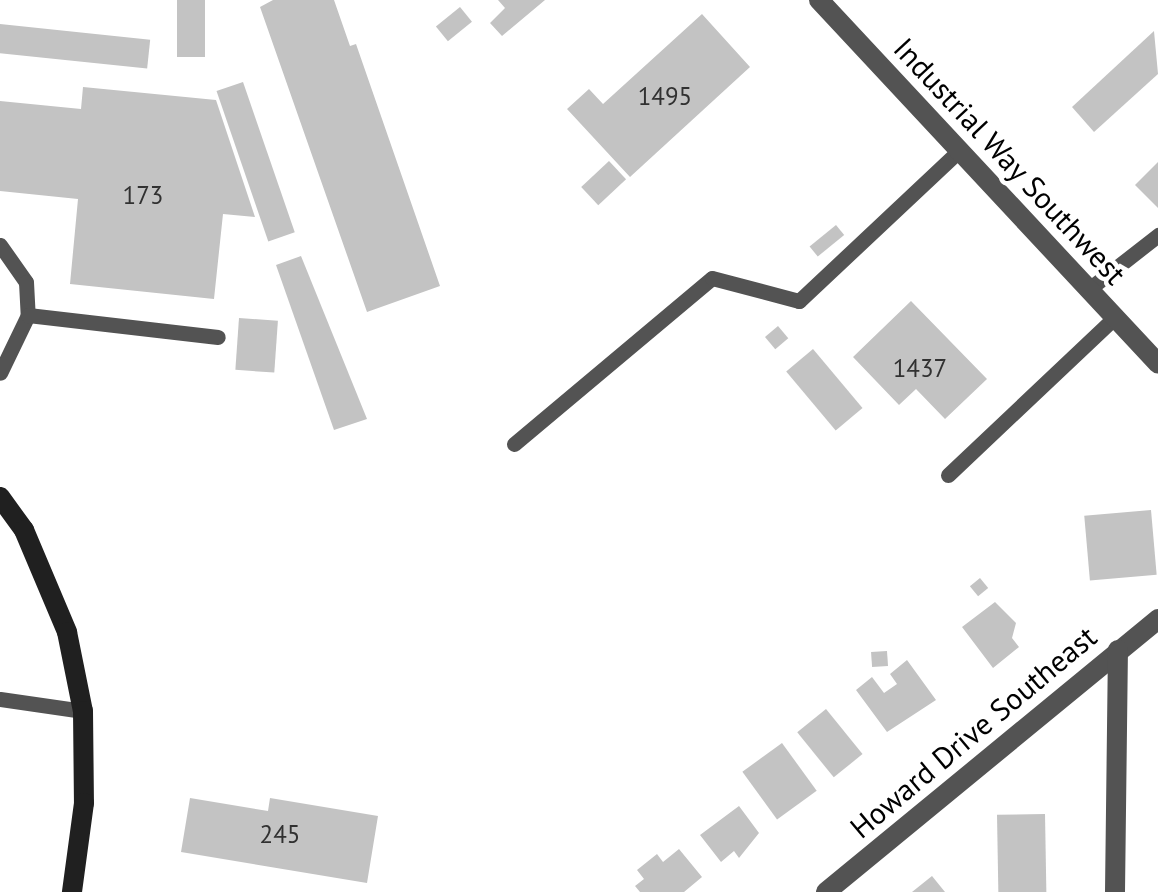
<!DOCTYPE html>
<html>
<head>
<meta charset="utf-8">
<style>
	body { margin:0 }
	#map { position:relative; width:1158px; height:892px; overflow:hidden; background:#fff; font-family:"PT Sans",sans-serif }
	div>[style] { position:absolute }
	.building>* { inset:0; background:#c3c3c3; transform-origin:0 0 }
	.service>* { height:15px; margin:-7.5px; padding:0 7.5px; transform-origin:7.5px; border-radius:7.5px; background:#535353 }
	.minor>* { height:20px; margin:-10px; padding:0 10px; transform-origin:10px; border-radius:10px; background:#535353 }
	.secondary>* { height:20px; margin:-10px; padding:0 10px; transform-origin:10px; border-radius:10px; background:#202020 }
	span { translate:-50% -50%; white-space:nowrap; text-align:center; line-height:1.15; -webkit-text-stroke:9px #fff; paint-order:stroke }
	.number-label { font-size:25px; color:#313131 }
	.number-label span { -webkit-text-stroke-width:0 }
	.street-label { font-size:30px; color:#000 }
</style>
</head>
<body>
<div id="map">
	<div class="building">
		<i style="left:177px;top:0;width:28px;height:57px"></i>
		<i style="clip-path:polygon(273px 0,334px 0,350px 46px,356px 44px,440px 286px,367px 312px,260px 7px)"></i>
		<i style="clip-path:polygon(498px 0,545px 0,502px 36px,490px 23px,505px 8px)"></i>
		<i style="left:460px;top:7px;width:19px;height:31px;rotate:51deg"></i>
		<i style="clip-path:polygon(702px 14px,750px 67px,630px 177px,567px 109px,589px 89px,603px 104px)"></i>
		<i style="left:0;top:24px;width:151px;height:29px;rotate:6deg"></i>
		<i style="clip-path:polygon(1154px 31px,1158px 74px,1094px 132px,1072px 107px)"></i>
		<i style="left:243px;top:82px;width:159px;height:28px;rotate:71deg"></i>
		<i style="clip-path:polygon(83px 87px,216px 100px,255px 217px,223px 214px,214px 299px,70px 284px,78px 199px,0 191px,0 101px,81px 109px)"></i>
		<i style="left:609px;top:161px;width:25px;height:38px;rotate:47deg"></i>
		<i style="clip-path:polygon(1158px 162px,1158px 208px,1135px 185px)"></i>
		<i style="left:836px;top:225px;width:13px;height:34px;rotate:51deg"></i>
		<i style="clip-path:polygon(301px 256px,367px 419px,334px 430px,276px 265px)"></i>
		<i style="clip-path:polygon(911px 301px,987px 379px,945px 419px,916px 389px,899px 405px,853px 357px)"></i>
		<i style="left:239px;top:318px;width:39px;height:52px;rotate:4deg"></i>
		<i style="left:778px;top:326px;width:16px;height:17px;rotate:50deg"></i>
		<i style="left:813px;top:349px;width:77px;height:35px;rotate:50deg"></i>
		<i style="left:1151px;top:510px;width:65px;height:67px;rotate:85deg"></i>
		<i style="left:980px;top:578px;width:13px;height:13px;rotate:51deg"></i>
		<i style="clip-path:polygon(995px 602px,1016px 623px,1012px 638px,1019px 647px,993px 668px,962px 627px)"></i>
		<i style="left:887px;top:651px;width:15px;height:16px;rotate:86deg"></i>
		<i style="clip-path:polygon(907px 660px,936px 700px,887px 732px,856px 690px,872px 677px,884px 693px,897px 684px,890px 674px)"></i>
		<i style="left:826px;top:709px;width:58px;height:37px;rotate:51deg"></i>
		<i style="left:782px;top:743px;width:59px;height:49px;rotate:54deg"></i>
		<i style="clip-path:polygon(190px 798px,268px 811px,270px 798px,378px 816px,367px 883px,181px 852px)"></i>
		<i style="clip-path:polygon(739px 806px,759px 833px,739px 858px,734px 851px,721px 862px,700px 835px)"></i>
		<i style="left:1045px;top:814px;width:78px;height:48px;rotate:89deg"></i>
		<i style="clip-path:polygon(679px 849px,702px 877px,684px 892px,640px 892px,635px 886px,644px 879px,637px 870px,657px 854px,663px 862px)"></i>
		<i style="clip-path:polygon(932px 876px,945px 892px,912px 892px)"></i>
	</div>
	<div class="service">
		<i style="left:0;top:245px;width:45px;rotate:54.9deg"></i>
		<i style="left:26px;top:282px;width:33px;rotate:87deg"></i>
		<i style="left:28px;top:315px;width:64px;rotate:115.8deg"></i>
		<i style="left:1089px;top:289px;width:88px;rotate:-38deg"></i>
		<i style="left:28px;top:315px;width:191px;rotate:6.6deg"></i>
		<i style="left:514px;top:444px;width:258px;rotate:-40deg"></i>
		<i style="left:712px;top:278px;width:90px;rotate:14.8deg"></i>
		<i style="left:799px;top:301px;width:219px;rotate:-43.2deg"></i>
		<i style="left:948px;top:475px;width:230px;rotate:-43.4deg"></i>
		<i style="left:0;top:699px;width:84px;rotate:8.2deg"></i>
	</div>
	<div class="minor">
		<i style="left:819px;top:0;width:497px;rotate:47deg"></i>
		<i style="left:826px;top:892px;width:430px;rotate:-39.4deg"></i>
		<i style="left:1115px;top:892px;width:242px;rotate:-89.3deg"></i>
	</div>
	<div class="secondary">
		<i style="left:0;top:497px;width:41px;rotate:54deg"></i>
		<i style="left:24px;top:530px;width:111px;rotate:67.1deg"></i>
		<i style="left:67px;top:632px;width:81px;rotate:78.6deg"></i>
		<i style="left:83px;top:711px;width:92px;rotate:89.4deg"></i>
		<i style="left:84px;top:803px;width:90px;rotate:97.7deg"></i>
	</div>
	<div class="number-label">
		<span style="left:665px;top:96px">1495</span>
		<span style="left:143px;top:195px">173</span>
		<span style="left:920px;top:368px">1437</span>
		<span style="left:280px;top:834px">245</span>
	</div>
	<div class="street-label">
		<span style="left:1010px;top:161px;rotate:47deg">Industrial Way Southwest</span>
		<span style="left:973px;top:732px;rotate:-40deg">Howard Drive Southeast</span>
	</div>
</div>
</body>
</html>
